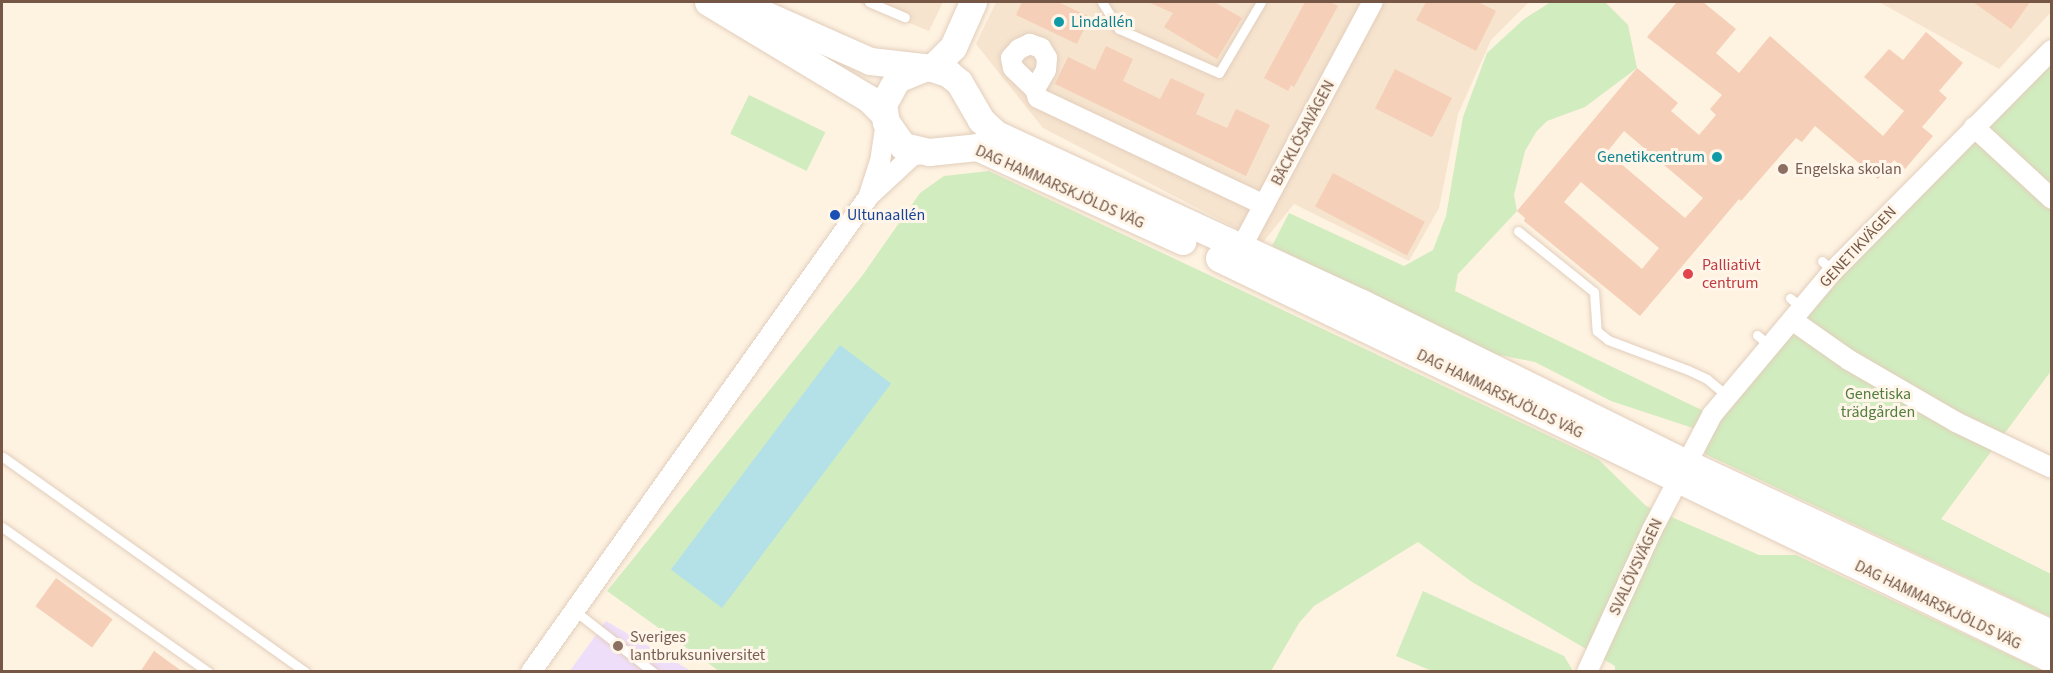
<!DOCTYPE html>
<html>
<head>
<meta charset="utf-8">
<style>
	body { margin:0 }
	#map { position:relative; width:2053px; height:673px; overflow:hidden; background:#fef2e1; font-family:"Source Sans 3",sans-serif }
	div>[style] { position:absolute }
	.residential>* { inset:0; background:#f6e4cf }
	.education>* { inset:0; background:#efdefa }
	.green>* { inset:0; background:#d1ecbf; transform-origin:0 0 }
	.water>* { inset:0; background:#b4e1e8; transform-origin:0 0 }
	.building>* { inset:0; background:#f5cfb7; transform-origin:0 0 }
	.roads { filter:drop-shadow(0 0 2px #e2cebc) drop-shadow(0 0 2px #e2cebc) }
	.lane>* { height:9px; margin:-4.5px; padding:0 4.5px; transform-origin:4.5px; border-radius:4.5px; background:#fff }
	.street>* { height:20px; margin:-10px; padding:0 10px; transform-origin:10px; border-radius:10px; background:#fff }
	.secondary>* { height:27px; margin:-13.5px; padding:0 13.5px; transform-origin:13.5px; border-radius:13.5px; background:#fff }
	.dots>* { width:16px; height:16px; translate:-50% -50%; box-sizing:border-box; border:3px solid #fff6e9; border-radius:50% }
	span { translate:-50% -50%; white-space:nowrap; text-align:center; line-height:1.15; -webkit-text-stroke:6px #fff6e9; paint-order:stroke }
	.culture-label { font-size:16px; color:#0d838f }
	.left { translate:0 -50%; text-align:left }
	.right { translate:-100% -50%; text-align:right }
	.street-label { font-size:16px; color:#765746 }
	.education-label { font-size:16px; color:#785e54 }
	.transit-label { font-size:16px; color:#164399 }
	.health-label { font-size:16px; color:#be3a42 }
	.park-label { font-size:16px; color:#517d3d }
	.frame { position:absolute; inset:0; border:3px solid #765746; pointer-events:none }
</style>
</head>
<body>
<div id="map">
	<div class="residential">
		<i style="clip-path:polygon(857px 2px,943px 2px,929px 31px)"></i>
		<i style="clip-path:polygon(996px 2px,1529px 2px,1491px 40px,1458px 114px,1439px 208px,1409px 261px,1294px 204px,1263px 242px,1043px 128px,976px 44px)"></i>
		<i style="clip-path:polygon(1879px 2px,2051px 2px,2051px 12px,1999px 69px)"></i>
	</div>
	<div class="education">
		<i style="clip-path:polygon(606px 621px,691px 671px,569px 672px)"></i>
	</div>
	<div class="green">
		<i style="clip-path:polygon(1551px 2px,1605px 2px,1628px 25px,1637px 68px,1585px 107px,1547px 121px,1536px 132px,1525px 151px,1514px 195px,1517px 211px,1458px 274px,1455px 291px,1712px 415px,2051px 50px,2051px 371px,1941px 519px,2051px 574px,2051px 617px,1705px 454px,1702px 431px,1611px 401px,1535px 362px,1494px 354px,1272px 246px,1289px 213px,1404px 266px,1433px 250px,1446px 216px,1463px 117px,1487px 53px,1524px 19px)"></i>
		<i style="left:749px;top:95px;width:85px;height:43px;rotate:26deg"></i>
		<i style="clip-path:polygon(989px 171px,1598px 459px,1646px 506px,1759px 555px,1796px 555px,2043px 671px,1615px 671px,1615px 666px,1472px 582px,1418px 542px,1314px 606px,1299px 623px,1271px 671px,719px 671px,607px 591px,862px 276px,920px 193px,944px 176px)"></i>
		<i style="clip-path:polygon(1423px 591px,1564px 656px,1573px 671px,1432px 671px,1396px 656px)"></i>
	</div>
	<div class="water">
		<i style="left:840px;top:345px;width:64px;height:281px;rotate:37deg"></i>
	</div>
	<div class="building">
		<i style="clip-path:polygon(1022px 2px,1058px 2px,1090px 17px,1077px 44px,1016px 15px)"></i>
		<i style="clip-path:polygon(1148px 2px,1214px 2px,1242px 18px,1217px 59px,1164px 27px,1173px 13px)"></i>
		<i style="clip-path:polygon(1305px 2px,1330px 2px,1338px 6px,1294px 87px,1291px 85px,1288px 91px,1264px 78px)"></i>
		<i style="clip-path:polygon(1426px 2px,1478px 2px,1496px 11px,1476px 51px,1416px 20px)"></i>
		<i style="clip-path:polygon(evenodd,1677px 2px,1703px 2px,1736px 29px,1716px 53px,1739px 73px,1770px 36px,1883px 136px,1904px 111px,1864px 77px,1889px 49px,1903px 60px,1926px 32px,1963px 63px,1939px 91px,1947px 98px,1922px 127px,1933px 136px,1905px 169px,1894px 160px,1878px 179px,1815px 126px,1802px 142px,1796px 138px,1741px 201px,1739px 199px,1640px 316px,1524px 221px,1525px 218px,1517px 211px,1637px 68px,1678px 103px,1671px 111px,1699px 135px,1716px 115px,1710px 109px,1722px 95px,1647px 37px,1677px 2px,1624px 131px,1703px 198px,1685px 218px,1607px 152px,1624px 131px,1677px 2px,1581px 182px,1659px 248px,1642px 269px,1564px 202px,1581px 182px)"></i>
		<i style="clip-path:polygon(1973px 2px,2030px 2px,2011px 29px)"></i>
		<i style="clip-path:polygon(1106px 46px,1133px 59px,1123px 81px,1160px 99px,1171px 78px,1205px 94px,1196px 114px,1227px 128px,1236px 109px,1270px 125px,1246px 176px,1055px 84px,1068px 57px,1095px 70px)"></i>
		<i style="left:1395px;top:69px;width:64px;height:44px;rotate:27deg"></i>
		<i style="left:1333px;top:173px;width:104px;height:38px;rotate:28deg"></i>
		<i style="left:56px;top:578px;width:70px;height:35px;rotate:36deg"></i>
		<i style="clip-path:polygon(154px 651px,183px 672px,140px 672px)"></i>
	</div>
	<div class="roads">
		<div class="lane">
			<i style="left:869px;top:2px;width:39px;rotate:23deg"></i>
			<i style="left:1102px;top:2px;width:32px;rotate:58deg"></i>
			<i style="left:1119px;top:29px;width:109px;rotate:23.7deg"></i>
			<i style="left:1219px;top:73px;width:82px;rotate:-59.4deg"></i>
			<i style="left:1518px;top:231px;width:97px;rotate:38.8deg"></i>
			<i style="left:1594px;top:292px;width:39px;rotate:86deg"></i>
			<i style="left:1597px;top:331px;width:14px;rotate:39deg"></i>
			<i style="left:1608px;top:340px;width:85px;rotate:20.6deg"></i>
			<i style="left:1688px;top:370px;width:21px;rotate:25deg"></i>
			<i style="left:1707px;top:379px;width:26px;rotate:40deg"></i>
			<i style="left:1822px;top:261px;width:15px;rotate:42deg"></i>
			<i style="left:1790px;top:298px;width:16px;rotate:40deg"></i>
			<i style="left:1757px;top:335px;width:17px;rotate:40deg"></i>
			<i style="left:3px;top:457px;width:371px;rotate:35.4deg"></i>
			<i style="left:2px;top:527px;width:252px;rotate:35.1deg"></i>
			<i style="left:575px;top:611px;width:99px;rotate:38deg"></i>
		</div>
		<div class="street">
			<i style="left:1035px;top:89px;width:22px;rotate:-60deg"></i>
			<i style="left:1046px;top:70px;width:12px;rotate:-85deg"></i>
			<i style="left:1047px;top:58px;width:12px;rotate:-121deg"></i>
			<i style="left:1041px;top:48px;width:12px;rotate:-160deg"></i>
			<i style="left:1030px;top:44px;width:12px;rotate:156deg"></i>
			<i style="left:1019px;top:49px;width:12px;rotate:132deg"></i>
			<i style="left:1011px;top:58px;width:10px;rotate:79deg"></i>
			<i style="left:1013px;top:68px;width:30px;rotate:44deg"></i>
			<i style="left:1035px;top:89px;width:9px;rotate:72deg"></i>
			<i style="left:1038px;top:98px;width:250px;rotate:25.3deg"></i>
			<i style="left:1974px;top:127px;width:106px;rotate:42.7deg"></i>
			<i style="left:869px;top:195px;width:35px;rotate:-72deg"></i>
			<i style="left:880px;top:162px;width:40px;rotate:-81.5deg"></i>
			<i style="left:1235px;top:259px;width:292px;rotate:-61.8deg"></i>
			<i style="left:1792px;top:320px;width:70px;rotate:35.1deg"></i>
			<i style="left:1849px;top:360px;width:124px;rotate:30.1deg"></i>
			<i style="left:1956px;top:422px;width:106px;rotate:25.6deg"></i>
			<i style="left:531px;top:672px;width:584px;rotate:-54.62deg"></i>
			<i style="left:869px;top:196px;width:59px;rotate:-42.9deg"></i>
			<i style="left:912px;top:156px;width:17px;rotate:-13deg"></i>
			<i style="left:1587px;top:672px;width:156px;rotate:-65.4deg"></i>
			<i style="left:1652px;top:530px;width:130px;rotate:-62.4deg"></i>
			<i style="left:1712px;top:415px;width:188px;rotate:-50deg"></i>
			<i style="left:1833px;top:271px;width:311px;rotate:-45.3deg"></i>
		</div>
		<div class="secondary">
			<i style="left:708px;top:2px;width:187px;rotate:31deg"></i>
			<i style="left:868px;top:98px;width:23px;rotate:45deg"></i>
			<i style="left:737px;top:2px;width:145px;rotate:23.9deg"></i>
			<i style="left:870px;top:61px;width:62px;rotate:6.4deg"></i>
			<i style="left:932px;top:68px;width:18px;rotate:19deg"></i>
			<i style="left:949px;top:74px;width:13px;rotate:39deg"></i>
			<i style="left:959px;top:82px;width:44px;rotate:59.9deg"></i>
			<i style="left:981px;top:120px;width:21px;rotate:43deg"></i>
			<i style="left:996px;top:134px;width:403px;rotate:24.8deg"></i>
			<i style="left:1362px;top:303px;width:361px;rotate:26.3deg"></i>
			<i style="left:1686px;top:463px;width:404px;rotate:25deg"></i>
			<i style="left:924px;top:68px;width:29px;rotate:158deg"></i>
			<i style="left:897px;top:79px;width:29px;rotate:119deg"></i>
			<i style="left:883px;top:104px;width:18px;rotate:81deg"></i>
			<i style="left:886px;top:122px;width:29px;rotate:55deg"></i>
			<i style="left:903px;top:146px;width:27px;rotate:13deg"></i>
			<i style="left:929px;top:152px;width:48px;rotate:-5.9deg"></i>
			<i style="left:977px;top:147px;width:226px;rotate:24.6deg"></i>
			<i style="left:932px;top:68px;width:30px;rotate:-45deg"></i>
			<i style="left:953px;top:47px;width:49px;rotate:-66deg"></i>
			<i style="left:1219px;top:258px;width:924px;rotate:25.71deg"></i>
		</div>
	</div>
	<div class="dots">
		<i style="left:1059px;top:22px;background:#0f9aa8"></i>
		<i style="left:1717px;top:157px;background:#0f9aa8"></i>
		<i style="left:1783px;top:169px;background:#8d6e63"></i>
		<i style="left:835px;top:215px;background:#1a4fb4"></i>
		<i style="left:1688px;top:274px;background:#e0444e"></i>
		<i style="left:618px;top:646px;background:#8d6e63"></i>
	</div>
	<div class="culture-label">
		<span class="left" style="left:1071px;top:22px">Lindallén</span>
		<span class="right" style="left:1705px;top:157px">Genetikcentrum</span>
	</div>
	<div class="street-label">
		<span style="left:1303px;top:133px;rotate:-62deg">BÄCKLÖSAVÄGEN</span>
		<span style="left:1060px;top:187px;rotate:24deg">DAG HAMMARSKJÖLDS VÄG</span>
		<span style="left:1858px;top:247px;rotate:-47deg">GENETIKVÄGEN</span>
		<span style="left:1500px;top:394px;rotate:26deg">DAG HAMMARSKJÖLDS VÄG</span>
		<span style="left:1636px;top:567px;rotate:-65deg">SVALÖVSVÄGEN</span>
		<span style="left:1938px;top:605px;rotate:26deg">DAG HAMMARSKJÖLDS VÄG</span>
	</div>
	<div class="education-label">
		<span class="left" style="left:1795px;top:169px">Engelska skolan</span>
		<span class="left" style="left:630px;top:646px">Sveriges<br>lantbruksuniversitet</span>
	</div>
	<div class="transit-label">
		<span class="left" style="left:847px;top:215px">Ultunaallén</span>
	</div>
	<div class="health-label">
		<span class="left" style="left:1702px;top:274px">Palliativt<br>centrum</span>
	</div>
	<div class="park-label">
		<span style="left:1878px;top:403px">Genetiska<br>trädgården</span>
	</div>
	<div class="frame"></div>
</div>
</body>
</html>
